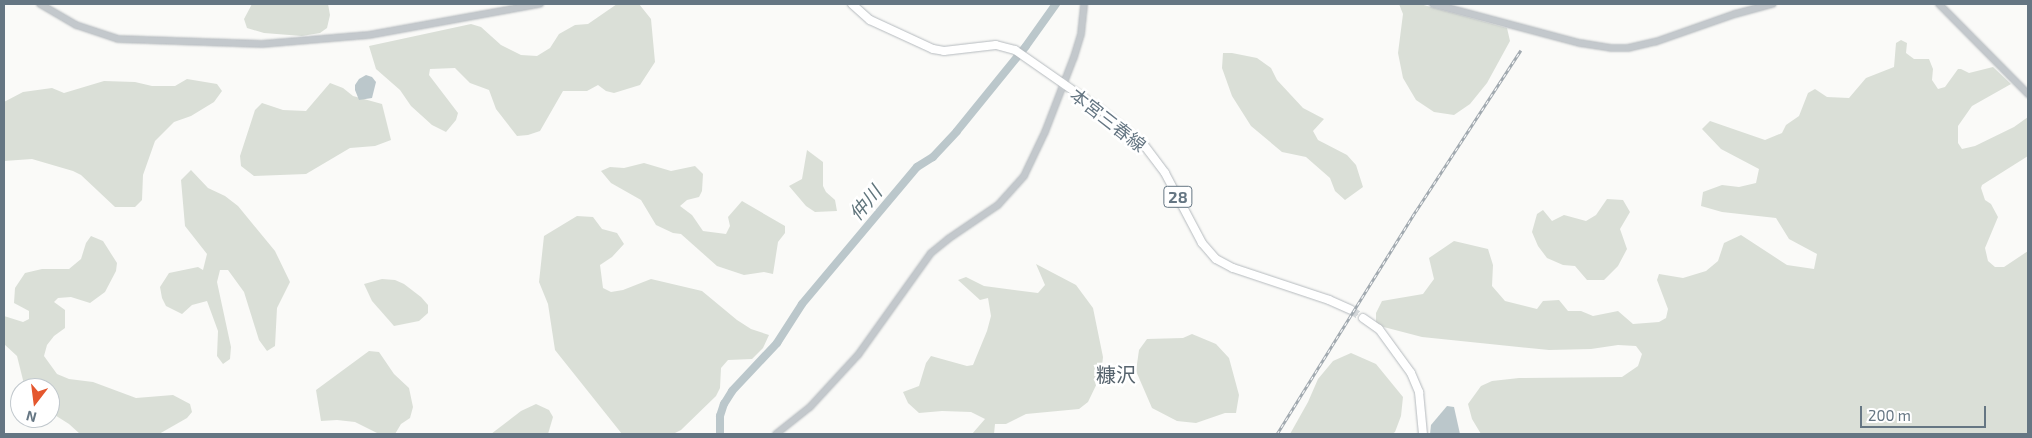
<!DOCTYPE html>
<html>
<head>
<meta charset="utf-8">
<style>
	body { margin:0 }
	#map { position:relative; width:2032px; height:438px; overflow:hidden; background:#fafaf8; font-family:"Exo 2","Noto Sans JP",sans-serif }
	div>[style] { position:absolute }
	.green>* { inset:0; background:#dadfd7 }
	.water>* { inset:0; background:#bbc7cb }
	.river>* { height:8px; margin:-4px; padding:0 4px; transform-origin:4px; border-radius:4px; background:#bbc7cb }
	.major-tunnel>* { height:8px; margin-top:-4px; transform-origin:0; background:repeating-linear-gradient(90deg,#d5d9db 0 8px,transparent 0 12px) }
	.roads { filter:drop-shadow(0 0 1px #b5babe) drop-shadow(0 0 1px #b5babe) }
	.minor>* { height:6px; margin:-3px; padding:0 3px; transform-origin:3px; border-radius:3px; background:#c3c8cc }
	.major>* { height:8px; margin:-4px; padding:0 4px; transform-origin:4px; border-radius:4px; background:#fff }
	.rail>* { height:3px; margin-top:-1.5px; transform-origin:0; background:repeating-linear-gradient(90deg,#fff 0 4px,#a2aab0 0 8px); box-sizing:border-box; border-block:1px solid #a2aab0 }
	span { translate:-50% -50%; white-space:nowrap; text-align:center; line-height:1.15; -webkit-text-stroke:5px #fff; paint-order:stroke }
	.shield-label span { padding:1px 4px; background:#fff; border:1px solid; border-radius:4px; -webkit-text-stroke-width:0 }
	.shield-label { font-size:16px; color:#657683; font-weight:700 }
	.street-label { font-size:18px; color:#657683 }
	.water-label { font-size:19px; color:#60757c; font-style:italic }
	.quarter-label { font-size:20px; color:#57646e }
	.frame { position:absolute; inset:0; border:5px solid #657683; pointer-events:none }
	.north { position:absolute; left:10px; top:378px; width:50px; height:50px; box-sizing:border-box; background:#fff; border:1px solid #c1c8cd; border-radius:50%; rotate:195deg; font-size:14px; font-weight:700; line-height:20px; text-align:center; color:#657683 }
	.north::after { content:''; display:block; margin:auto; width:18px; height:22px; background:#e4572e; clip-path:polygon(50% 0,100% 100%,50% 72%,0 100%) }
	.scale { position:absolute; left:1860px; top:406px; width:126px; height:22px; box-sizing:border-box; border:2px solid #657683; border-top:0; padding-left:6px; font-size:15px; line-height:18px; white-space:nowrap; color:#657683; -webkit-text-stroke:4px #fff; paint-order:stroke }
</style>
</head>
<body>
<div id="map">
	<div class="green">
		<i style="clip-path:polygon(252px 4px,328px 4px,330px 15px,327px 28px,320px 33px,302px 36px,264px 33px,247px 28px,244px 19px)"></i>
		<i style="clip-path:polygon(617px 4px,639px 4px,651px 19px,655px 62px,640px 85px,614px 93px,606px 91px,598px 85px,587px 91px,563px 91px,540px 131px,528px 135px,517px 136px,496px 109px,489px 90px,470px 83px,455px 68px,430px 69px,429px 75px,458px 113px,456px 120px,446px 132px,432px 125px,411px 106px,400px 90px,376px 69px,369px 46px,471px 24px,481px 27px,501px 45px,521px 55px,537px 56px,550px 48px,559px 34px,575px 25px,588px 24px)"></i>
		<i style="clip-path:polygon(1399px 4px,1420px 4px,1507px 28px,1510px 41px,1487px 83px,1470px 104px,1454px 115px,1434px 112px,1416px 100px,1403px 78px,1398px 53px,1403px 14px)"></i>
		<i style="clip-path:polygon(1901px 40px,1907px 43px,1906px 53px,1914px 59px,1929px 59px,1933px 69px,1932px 80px,1938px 89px,1945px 87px,1958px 69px,1961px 69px,1969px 73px,1993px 67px,2011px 84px,1972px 106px,1958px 126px,1958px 143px,1962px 149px,1975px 146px,2014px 127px,2028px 117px,2028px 156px,1982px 185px,1981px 188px,1985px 200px,1991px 204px,1998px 217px,1985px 248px,1988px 261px,1995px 267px,2004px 267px,2028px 251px,2028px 434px,1481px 434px,1472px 419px,1468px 404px,1481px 386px,1492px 381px,1519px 378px,1622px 377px,1638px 366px,1642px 354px,1636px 346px,1618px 345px,1591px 349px,1549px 350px,1422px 337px,1376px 325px,1376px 313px,1382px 301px,1423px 294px,1434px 279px,1429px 258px,1454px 241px,1488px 249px,1493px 265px,1492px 286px,1505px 301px,1537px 309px,1543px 301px,1559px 300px,1568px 311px,1581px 311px,1593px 316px,1618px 311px,1633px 324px,1659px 322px,1666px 318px,1668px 309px,1657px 280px,1659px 274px,1683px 278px,1706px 271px,1718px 261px,1724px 243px,1741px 235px,1787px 265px,1814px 269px,1817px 254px,1789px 239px,1776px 218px,1722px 212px,1701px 206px,1703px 192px,1722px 185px,1739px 187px,1756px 183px,1759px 169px,1721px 149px,1702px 129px,1710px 121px,1765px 140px,1782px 133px,1786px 125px,1799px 116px,1808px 93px,1815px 89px,1827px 97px,1849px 98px,1866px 78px,1894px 67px,1896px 43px)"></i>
		<i style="clip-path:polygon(1223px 53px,1232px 53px,1257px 58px,1271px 68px,1277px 80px,1303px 108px,1324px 119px,1313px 131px,1318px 140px,1347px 155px,1356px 165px,1363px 187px,1345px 200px,1335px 191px,1330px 178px,1306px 157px,1282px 152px,1251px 126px,1232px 96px,1222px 68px)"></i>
		<i style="clip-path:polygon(187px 79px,217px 84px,222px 91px,214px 102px,191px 116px,174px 122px,155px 141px,143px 175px,142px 200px,135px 207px,115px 207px,81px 175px,73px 171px,32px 159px,4px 161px,4px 102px,23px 92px,52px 88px,64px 93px,104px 81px,135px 82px,152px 86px,175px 86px)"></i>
		<i style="clip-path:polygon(330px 83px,343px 88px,353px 96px,382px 104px,391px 140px,375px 146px,350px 148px,306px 174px,254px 176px,241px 166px,240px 156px,255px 110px,262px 103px,283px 110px,306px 111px)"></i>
		<i style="clip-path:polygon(807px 150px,823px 162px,823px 186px,826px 192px,835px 200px,837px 211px,815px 212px,806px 206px,789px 186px,802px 179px)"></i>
		<i style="clip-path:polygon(644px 163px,671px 171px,695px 166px,703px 174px,702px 191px,699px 197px,687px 200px,680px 206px,692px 215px,703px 231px,726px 234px,730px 226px,728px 217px,742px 201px,785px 226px,785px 233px,778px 242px,773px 274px,764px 272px,744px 275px,717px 266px,681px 234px,673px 233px,656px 225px,641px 200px,611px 183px,601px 171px,610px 167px,624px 168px)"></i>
		<i style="clip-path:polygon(191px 170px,208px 188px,225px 196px,238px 206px,275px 251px,290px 282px,277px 308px,275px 346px,267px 351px,259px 340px,244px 292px,228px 270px,220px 270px,217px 282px,231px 347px,230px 359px,223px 364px,217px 356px,218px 331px,207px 301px,192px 305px,182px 314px,166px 306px,162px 298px,160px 287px,169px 273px,198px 267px,203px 270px,207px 254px,185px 226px,181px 180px)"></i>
		<i style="clip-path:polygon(1607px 199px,1623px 200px,1630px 212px,1620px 229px,1627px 249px,1618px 266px,1604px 280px,1587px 280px,1575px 266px,1563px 265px,1547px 258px,1538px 246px,1532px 232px,1537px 214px,1543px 210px,1552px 221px,1564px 215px,1586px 221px,1596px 215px)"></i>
		<i style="clip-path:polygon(577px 216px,593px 217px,602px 229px,617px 233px,624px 244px,612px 257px,600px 265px,603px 288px,611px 292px,623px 290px,651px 279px,702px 291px,737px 320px,751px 329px,769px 335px,763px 348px,752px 359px,728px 360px,721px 368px,720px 388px,716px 396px,681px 430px,673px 434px,622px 434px,555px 350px,548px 304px,539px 282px,544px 236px)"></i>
		<i style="clip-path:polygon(91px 236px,103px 241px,117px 263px,116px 271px,105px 292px,90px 303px,71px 297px,58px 298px,54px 302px,65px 310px,65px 328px,54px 336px,47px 345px,44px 356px,57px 374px,69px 379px,93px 382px,136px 398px,173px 395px,190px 404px,192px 412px,187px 418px,159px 434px,80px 434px,69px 424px,50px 412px,50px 388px,25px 388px,17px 356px,4px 344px,4px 316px,23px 322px,29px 319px,29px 311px,14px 303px,15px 288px,25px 273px,42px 269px,69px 269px,81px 259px,86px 243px)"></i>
		<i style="clip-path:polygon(1036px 264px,1076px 285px,1093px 308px,1103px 357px,1101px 375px,1088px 402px,1079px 409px,1026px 414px,1006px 424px,995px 424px,994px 434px,972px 434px,985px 419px,971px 412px,942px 411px,919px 413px,908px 403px,903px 392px,919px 386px,926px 363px,931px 356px,967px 366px,973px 365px,987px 331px,991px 316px,988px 298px,980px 300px,958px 280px,966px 277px,984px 286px,1038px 293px,1045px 285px)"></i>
		<i style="clip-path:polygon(382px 279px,395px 280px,404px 284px,421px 297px,428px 305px,428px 313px,419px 321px,394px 326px,372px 301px,364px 284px)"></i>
		<i style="clip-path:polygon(1192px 334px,1216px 344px,1229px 358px,1239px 395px,1236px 413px,1225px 413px,1196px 423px,1177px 421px,1152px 408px,1136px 371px,1139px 350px,1147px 339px,1183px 338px)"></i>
		<i style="clip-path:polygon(369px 351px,379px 352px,394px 374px,409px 388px,413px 407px,410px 418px,401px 424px,395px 434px,379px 434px,355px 422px,337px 420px,321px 421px,316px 390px)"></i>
		<i style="clip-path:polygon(1351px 353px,1376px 364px,1403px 397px,1401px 416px,1395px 432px,1392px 434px,1290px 434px,1308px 402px,1318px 379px,1333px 361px)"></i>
		<i style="clip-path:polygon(536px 404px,549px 410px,553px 417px,548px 434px,491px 434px,521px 411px)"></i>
	</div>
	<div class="water">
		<i style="clip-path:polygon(366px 75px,372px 77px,376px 82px,372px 98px,359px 100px,355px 90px,355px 85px,359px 79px)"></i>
		<i style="clip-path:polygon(1447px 406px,1454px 407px,1460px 434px,1430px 434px,1431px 425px)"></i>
	</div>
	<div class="river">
		<i style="left:720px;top:434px;width:18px;rotate:-90deg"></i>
		<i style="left:720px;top:416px;width:13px;rotate:-72deg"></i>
		<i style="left:724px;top:404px;width:15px;rotate:-58deg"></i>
		<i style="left:732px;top:391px;width:66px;rotate:-46.8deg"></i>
		<i style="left:777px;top:343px;width:46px;rotate:-57.3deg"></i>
		<i style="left:802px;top:304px;width:179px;rotate:-50deg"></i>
		<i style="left:917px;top:167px;width:19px;rotate:-32deg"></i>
		<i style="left:933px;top:157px;width:35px;rotate:-47deg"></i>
		<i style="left:957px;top:131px;width:109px;rotate:-50.9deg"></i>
		<i style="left:1026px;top:46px;width:52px;rotate:-54.5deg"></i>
	</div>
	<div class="major-tunnel">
		<i style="left:1351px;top:310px;width:14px;rotate:34deg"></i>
	</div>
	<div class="roads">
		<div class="minor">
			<i style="left:40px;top:4px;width:42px;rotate:30.3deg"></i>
			<i style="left:76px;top:25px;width:44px;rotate:18.4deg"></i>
			<i style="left:118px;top:39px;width:144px;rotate:2deg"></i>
			<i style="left:262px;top:44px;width:107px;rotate:-4.8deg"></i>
			<i style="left:369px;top:35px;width:174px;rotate:-10.3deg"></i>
			<i style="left:1433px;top:4px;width:152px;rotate:14.9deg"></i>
			<i style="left:1580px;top:43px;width:31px;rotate:9deg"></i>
			<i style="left:1611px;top:48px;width:17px"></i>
			<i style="left:1628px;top:48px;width:28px;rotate:-13deg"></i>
			<i style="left:1655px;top:42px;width:85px;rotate:-19.3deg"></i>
			<i style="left:1735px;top:14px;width:39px;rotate:-15deg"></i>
			<i style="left:1939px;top:4px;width:127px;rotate:45.3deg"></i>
			<i style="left:776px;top:434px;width:43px;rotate:-38.5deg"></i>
			<i style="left:810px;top:407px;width:71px;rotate:-47.3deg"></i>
			<i style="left:858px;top:355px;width:125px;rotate:-54.4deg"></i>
			<i style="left:931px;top:253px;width:22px;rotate:-39deg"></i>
			<i style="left:948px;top:239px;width:60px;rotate:-34.2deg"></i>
			<i style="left:998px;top:205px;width:39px;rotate:-48deg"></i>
			<i style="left:1024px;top:176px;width:49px;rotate:-64.5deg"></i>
			<i style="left:1045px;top:132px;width:80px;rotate:-68.9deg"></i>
			<i style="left:1074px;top:57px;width:24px;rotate:-73deg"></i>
			<i style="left:1081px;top:34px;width:30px;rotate:-84deg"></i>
		</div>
		<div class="major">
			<i style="left:852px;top:4px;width:24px;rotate:42deg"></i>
			<i style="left:870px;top:20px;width:69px;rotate:24.7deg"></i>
			<i style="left:933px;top:49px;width:11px;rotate:10deg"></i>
			<i style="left:944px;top:51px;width:52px;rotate:-6.6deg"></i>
			<i style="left:996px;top:45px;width:20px;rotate:15deg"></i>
			<i style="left:1015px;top:50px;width:105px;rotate:34.9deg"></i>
			<i style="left:1101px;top:110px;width:55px;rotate:39.1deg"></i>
			<i style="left:1144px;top:145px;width:35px;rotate:53deg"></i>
			<i style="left:1165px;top:173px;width:79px;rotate:62.1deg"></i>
			<i style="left:1202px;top:243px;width:21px;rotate:49deg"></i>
			<i style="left:1216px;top:259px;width:19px;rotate:28deg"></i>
			<i style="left:1233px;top:268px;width:101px;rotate:18.4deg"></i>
			<i style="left:1329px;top:300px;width:24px;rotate:24deg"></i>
			<i style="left:1363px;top:318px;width:19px;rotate:35deg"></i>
			<i style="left:1379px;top:329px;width:54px;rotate:54deg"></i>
			<i style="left:1411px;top:373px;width:21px;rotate:67deg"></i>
			<i style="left:1419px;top:392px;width:42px;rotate:84.6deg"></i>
		</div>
	</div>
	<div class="rail">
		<i style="left:1277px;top:434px;width:263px;rotate:-58.1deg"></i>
		<i style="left:1416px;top:211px;width:192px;rotate:-56.9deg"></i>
	</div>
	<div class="shield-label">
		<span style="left:1178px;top:197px">28</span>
	</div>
	<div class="street-label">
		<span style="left:1108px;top:120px;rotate:38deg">本宮三春線</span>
	</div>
	<div class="water-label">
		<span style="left:865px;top:203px;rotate:-50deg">仲川</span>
	</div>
	<div class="quarter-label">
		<span style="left:1116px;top:374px">糠沢</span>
	</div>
	<div class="frame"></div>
	<div class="north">N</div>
	<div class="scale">200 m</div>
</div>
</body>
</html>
